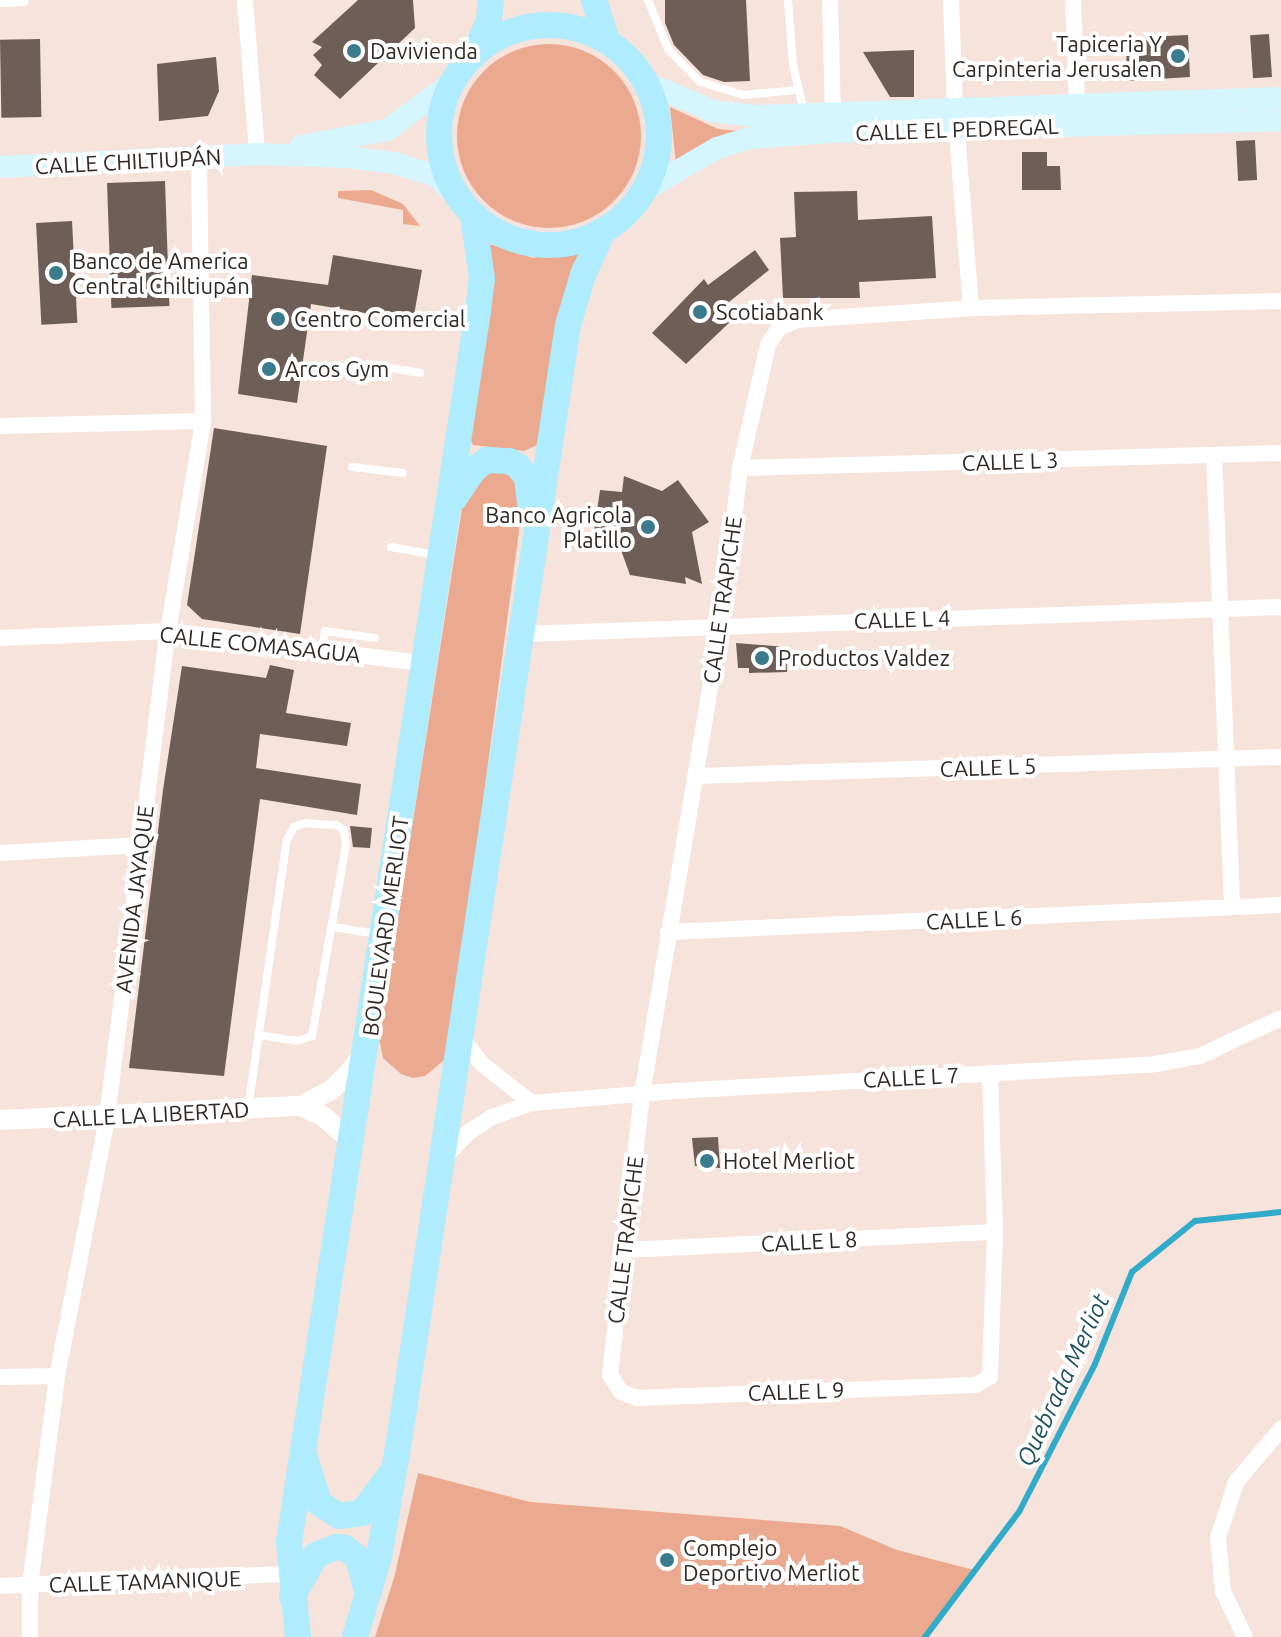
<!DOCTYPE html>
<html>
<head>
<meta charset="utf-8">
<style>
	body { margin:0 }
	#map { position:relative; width:1281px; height:1637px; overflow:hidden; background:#f6e3db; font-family:Ubuntu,sans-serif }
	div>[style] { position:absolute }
	.green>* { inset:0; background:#ebaa8f }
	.round { border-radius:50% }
	.stream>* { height:6px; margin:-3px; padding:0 3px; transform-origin:3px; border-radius:3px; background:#31abca }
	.building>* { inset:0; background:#6e5e58; transform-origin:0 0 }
	.service>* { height:8px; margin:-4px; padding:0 4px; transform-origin:4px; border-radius:4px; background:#fff }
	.pedestrian>* { height:12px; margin:-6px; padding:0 6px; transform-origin:6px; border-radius:6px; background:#fff }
	.minor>* { height:16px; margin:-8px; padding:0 8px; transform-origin:8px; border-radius:8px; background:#fff }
	.tertiary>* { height:20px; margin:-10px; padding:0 10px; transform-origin:10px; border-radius:10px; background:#fff }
	.secondary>* { height:22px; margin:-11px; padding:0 11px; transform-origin:11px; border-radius:11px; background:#d6f6ff }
	.primary>* { height:26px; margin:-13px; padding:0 13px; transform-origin:13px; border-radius:13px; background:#aeecfe }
	.primary>.ring { margin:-13px; padding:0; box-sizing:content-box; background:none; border:26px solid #aeecfe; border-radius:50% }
	.dots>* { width:22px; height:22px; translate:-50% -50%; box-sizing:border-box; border:4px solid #fff; border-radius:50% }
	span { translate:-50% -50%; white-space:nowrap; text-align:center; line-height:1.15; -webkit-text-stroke:8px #fff; paint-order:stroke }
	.poi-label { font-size:22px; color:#2f2825 }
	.right { translate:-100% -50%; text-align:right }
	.left { translate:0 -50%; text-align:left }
	.street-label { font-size:22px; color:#2f2825 }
	.water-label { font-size:24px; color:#20515f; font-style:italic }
</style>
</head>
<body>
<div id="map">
	<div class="green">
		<i class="round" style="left:457px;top:44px;width:184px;height:184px"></i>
		<i style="clip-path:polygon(670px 107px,718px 129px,750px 132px,676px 164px)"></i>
		<i style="clip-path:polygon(371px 190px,403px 204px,420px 226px,403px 224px,403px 210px,338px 198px,338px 191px)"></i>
		<i style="clip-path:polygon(489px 244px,533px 258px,586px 245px,573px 264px,560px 310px,537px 445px,524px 451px,473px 445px,470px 438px)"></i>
		<i style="clip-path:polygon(502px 464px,525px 486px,449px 1056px,425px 1076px,413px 1078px,401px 1074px,383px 1058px,379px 1039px,465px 489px)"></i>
		<i style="clip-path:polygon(418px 1473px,530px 1502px,840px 1526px,897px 1550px,974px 1570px,925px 1637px,375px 1637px,394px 1578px)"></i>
	</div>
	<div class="stream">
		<i style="left:925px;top:1637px;width:156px;rotate:-53.1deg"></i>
		<i style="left:1019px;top:1512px;width:166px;rotate:-62.8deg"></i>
		<i style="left:1095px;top:1364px;width:99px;rotate:-68.1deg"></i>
		<i style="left:1132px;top:1272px;width:81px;rotate:-39deg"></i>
		<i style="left:1195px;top:1221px;width:86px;rotate:-6deg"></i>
	</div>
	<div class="building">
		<i style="clip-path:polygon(358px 0,413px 0,415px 28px,340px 99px,314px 75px,322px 65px,313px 55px,322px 47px,312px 42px)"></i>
		<i style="clip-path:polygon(665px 0,746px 0,750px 81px,724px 82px,703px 75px,674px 45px,665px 23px)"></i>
		<i style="left:1269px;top:34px;width:43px;height:19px;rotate:86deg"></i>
		<i style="clip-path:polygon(1188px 35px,1190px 77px,1127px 81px,1126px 41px,1166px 40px,1166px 36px)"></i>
		<i style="left:40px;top:39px;width:78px;height:40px;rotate:89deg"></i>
		<i style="clip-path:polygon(914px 50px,914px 97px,890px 97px,863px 52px)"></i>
		<i style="clip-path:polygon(216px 57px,219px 91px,208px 116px,159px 121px,157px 64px)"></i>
		<i style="left:1255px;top:140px;width:40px;height:19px;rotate:87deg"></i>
		<i style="clip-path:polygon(1022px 152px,1047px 152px,1047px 166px,1060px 166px,1061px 190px,1022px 190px)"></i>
		<i style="left:165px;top:181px;width:125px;height:58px;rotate:88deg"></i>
		<i style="clip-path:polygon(857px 191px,858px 220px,932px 216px,936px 278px,859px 282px,860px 298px,783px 298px,780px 238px,796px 237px,794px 192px)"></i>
		<i style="left:72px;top:221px;width:102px;height:36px;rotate:87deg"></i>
		<i style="clip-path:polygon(755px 250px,769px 270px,724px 306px,733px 319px,686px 364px,652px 333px,704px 279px,708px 285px)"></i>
		<i style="clip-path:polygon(333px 255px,422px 270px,413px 321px,311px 304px,297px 403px,238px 394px,252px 275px,328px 285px)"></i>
		<i style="clip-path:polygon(214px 428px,327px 446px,300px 634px,202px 619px,187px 605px)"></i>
		<i style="clip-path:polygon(624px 476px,662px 491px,678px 480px,686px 491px,709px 522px,692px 532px,702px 584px,685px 577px,686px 584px,630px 575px,621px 550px,593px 538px,600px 490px,622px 492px)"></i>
		<i style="clip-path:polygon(736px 643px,786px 647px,787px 672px,749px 673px,749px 668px,738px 668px)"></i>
		<i style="clip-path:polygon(270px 665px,294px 670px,286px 713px,351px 723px,347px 746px,260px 734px,256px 768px,361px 784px,357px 815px,260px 799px,224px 1076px,129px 1068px,163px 790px,182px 666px,266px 678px)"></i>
		<i style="clip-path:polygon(350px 826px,372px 828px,370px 848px,353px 847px)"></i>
		<i style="clip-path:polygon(718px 1137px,720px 1168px,695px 1166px,692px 1138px)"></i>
	</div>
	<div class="service">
		<i style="left:648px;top:0;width:53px;rotate:67.8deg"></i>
		<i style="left:668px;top:49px;width:45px;rotate:45.9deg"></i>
		<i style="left:699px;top:81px;width:46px;rotate:17.7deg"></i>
		<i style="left:743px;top:95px;width:54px;rotate:-5.3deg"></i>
		<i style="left:788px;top:0;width:65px;rotate:85.6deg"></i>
		<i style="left:793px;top:65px;width:47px;rotate:76.6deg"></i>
		<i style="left:368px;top:364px;width:53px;rotate:9.8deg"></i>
		<i style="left:352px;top:467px;width:51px;rotate:6.7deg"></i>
		<i style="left:391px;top:547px;width:46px;rotate:10.1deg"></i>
		<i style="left:322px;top:651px;width:20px;rotate:-81deg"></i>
		<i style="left:325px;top:631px;width:50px;rotate:8deg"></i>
		<i style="left:332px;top:927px;width:47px;rotate:8.7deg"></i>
		<i style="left:248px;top:1109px;width:272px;rotate:-81.8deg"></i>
		<i style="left:287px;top:840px;width:15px;rotate:-62deg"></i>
		<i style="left:294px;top:827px;width:12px;rotate:-20deg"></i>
		<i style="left:305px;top:823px;width:31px;rotate:4deg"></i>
		<i style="left:336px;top:825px;width:9px;rotate:32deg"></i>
		<i style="left:344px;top:830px;width:15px;rotate:82deg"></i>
		<i style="left:346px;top:845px;width:194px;rotate:100.1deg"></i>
		<i style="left:312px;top:1036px;width:16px;rotate:162deg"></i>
		<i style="left:297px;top:1041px;width:36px;rotate:-171deg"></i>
	</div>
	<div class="pedestrian">
		<i style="left:0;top:1px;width:23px;rotate:-2deg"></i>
	</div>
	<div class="minor">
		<i style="left:245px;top:0;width:154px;rotate:85.5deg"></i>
		<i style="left:830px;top:0;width:114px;rotate:88.5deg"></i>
		<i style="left:951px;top:0;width:109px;rotate:87.9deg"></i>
		<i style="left:955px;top:109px;width:200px;rotate:85.4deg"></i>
		<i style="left:1073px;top:0;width:105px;rotate:87.8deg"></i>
		<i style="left:0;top:426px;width:203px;rotate:-1.4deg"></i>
		<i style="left:1214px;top:455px;width:452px;rotate:87.7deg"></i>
		<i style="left:740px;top:468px;width:541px;rotate:-1.59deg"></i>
		<i style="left:523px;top:634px;width:758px;rotate:-2.04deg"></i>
		<i style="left:0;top:638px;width:168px;rotate:-2.4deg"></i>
		<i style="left:168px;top:631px;width:257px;rotate:7.2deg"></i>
		<i style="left:696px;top:776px;width:585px;rotate:-1.86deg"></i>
		<i style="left:0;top:853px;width:140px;rotate:-3.3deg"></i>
		<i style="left:668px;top:932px;width:614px;rotate:-2.52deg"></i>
		<i style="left:463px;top:1039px;width:31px;rotate:53deg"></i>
		<i style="left:482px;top:1064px;width:63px;rotate:38deg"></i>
		<i style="left:990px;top:1073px;width:159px;rotate:88.2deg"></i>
		<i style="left:995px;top:1232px;width:145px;rotate:92deg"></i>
		<i style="left:990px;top:1377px;width:17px;rotate:152deg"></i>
		<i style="left:975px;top:1385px;width:337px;rotate:177.8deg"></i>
		<i style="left:638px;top:1398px;width:18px;rotate:-161deg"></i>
		<i style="left:621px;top:1392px;width:20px;rotate:-123deg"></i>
		<i style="left:610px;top:1375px;width:282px;rotate:-83.5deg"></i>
		<i style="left:642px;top:1095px;width:477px;rotate:-80.5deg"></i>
		<i style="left:721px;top:625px;width:158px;rotate:-83.1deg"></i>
		<i style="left:740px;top:468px;width:126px;rotate:-77.2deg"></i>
		<i style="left:768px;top:345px;width:20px;rotate:-57deg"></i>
		<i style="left:779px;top:328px;width:20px;rotate:-24deg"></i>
		<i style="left:797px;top:320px;width:174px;rotate:-3.9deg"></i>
		<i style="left:971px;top:308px;width:310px;rotate:-1.3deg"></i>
		<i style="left:444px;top:1158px;width:36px;rotate:-46deg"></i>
		<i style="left:469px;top:1132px;width:27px;rotate:-33deg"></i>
		<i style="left:492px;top:1117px;width:42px;rotate:-19.3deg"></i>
		<i style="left:532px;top:1103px;width:144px;rotate:-4.8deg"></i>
		<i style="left:676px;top:1091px;width:480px;rotate:-3.2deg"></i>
		<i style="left:1155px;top:1064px;width:46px;rotate:-10.1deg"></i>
		<i style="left:1200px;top:1056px;width:89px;rotate:-25.1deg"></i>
		<i style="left:624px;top:1250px;width:371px;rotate:-2.8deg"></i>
		<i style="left:0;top:1377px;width:57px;rotate:-1deg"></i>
		<i style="left:0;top:1586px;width:290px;rotate:-2.4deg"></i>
		<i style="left:30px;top:1637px;width:52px;rotate:-90deg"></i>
		<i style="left:30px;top:1585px;width:211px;rotate:-82.6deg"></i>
		<i style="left:57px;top:1376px;width:263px;rotate:-79deg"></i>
		<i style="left:107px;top:1118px;width:491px;rotate:-82.9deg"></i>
		<i style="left:168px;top:631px;width:213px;rotate:-80.5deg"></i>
		<i style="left:203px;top:421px;width:263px;rotate:-90.9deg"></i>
		<i style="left:1245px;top:1637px;width:51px;rotate:-115.6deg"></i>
		<i style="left:1223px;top:1591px;width:53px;rotate:-95.4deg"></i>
		<i style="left:1218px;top:1538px;width:59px;rotate:-72.2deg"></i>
		<i style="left:1236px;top:1482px;width:70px;rotate:-49.7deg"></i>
	</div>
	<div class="tertiary">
		<i style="left:301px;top:1106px;width:24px;rotate:24deg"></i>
		<i style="left:323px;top:1116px;width:39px;rotate:42deg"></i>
		<i style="left:0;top:1120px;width:301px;rotate:-2.7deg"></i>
		<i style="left:301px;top:1106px;width:34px;rotate:-28deg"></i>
		<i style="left:331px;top:1090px;width:23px;rotate:-43deg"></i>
		<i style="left:348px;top:1074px;width:25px;rotate:-53deg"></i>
	</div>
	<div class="secondary">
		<i style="left:646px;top:83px;width:73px;rotate:22.7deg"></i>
		<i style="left:713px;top:111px;width:43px;rotate:6.6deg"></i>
		<i style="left:756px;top:116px;width:525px;rotate:-1.96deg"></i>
		<i style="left:301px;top:146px;width:87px;rotate:-10.5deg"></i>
		<i style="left:387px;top:130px;width:79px;rotate:-36.3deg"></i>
		<i style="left:0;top:167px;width:257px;rotate:-2.9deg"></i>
		<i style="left:257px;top:154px;width:89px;rotate:1.9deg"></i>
		<i style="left:346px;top:157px;width:48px;rotate:7.1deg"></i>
		<i style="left:394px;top:163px;width:44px;rotate:17.2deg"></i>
		<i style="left:436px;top:176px;width:30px;rotate:45deg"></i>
		<i style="left:645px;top:190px;width:83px;rotate:-30.3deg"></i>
		<i style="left:717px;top:148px;width:34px;rotate:-17deg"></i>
		<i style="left:750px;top:138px;width:80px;rotate:-4.3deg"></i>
		<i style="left:830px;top:132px;width:451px;rotate:-1.5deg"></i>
	</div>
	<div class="primary">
		<i style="left:594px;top:0;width:43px;rotate:72.4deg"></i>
		<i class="ring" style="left:439px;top:25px;width:194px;height:194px"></i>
		<i style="left:475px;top:52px;width:34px;rotate:-66deg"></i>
		<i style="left:489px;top:21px;width:21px;rotate:-85deg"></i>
		<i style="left:454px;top:499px;width:36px;rotate:-56deg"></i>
		<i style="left:474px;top:469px;width:16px;rotate:-35deg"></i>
		<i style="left:487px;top:460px;width:22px;rotate:3deg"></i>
		<i style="left:509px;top:461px;width:10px;rotate:29deg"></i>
		<i style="left:518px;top:466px;width:15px;rotate:53deg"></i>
		<i style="left:527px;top:478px;width:33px;rotate:83deg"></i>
		<i style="left:304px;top:1455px;width:50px;rotate:72.6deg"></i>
		<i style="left:319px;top:1503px;width:24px;rotate:33deg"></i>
		<i style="left:339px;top:1516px;width:23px;rotate:-7deg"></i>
		<i style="left:362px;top:1513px;width:46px;rotate:-53.9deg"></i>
		<i style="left:292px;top:1597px;width:48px;rotate:-60.3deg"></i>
		<i style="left:316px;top:1555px;width:22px;rotate:-22deg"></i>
		<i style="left:336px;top:1547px;width:9px;rotate:6deg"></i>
		<i style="left:345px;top:1548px;width:16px;rotate:38deg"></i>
		<i style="left:358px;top:1558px;width:35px;rotate:75deg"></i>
		<i style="left:298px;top:1637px;width:95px;rotate:-95.4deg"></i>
		<i style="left:289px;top:1542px;width:1245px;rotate:-81.27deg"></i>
		<i style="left:478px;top:311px;width:32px;rotate:-83deg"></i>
		<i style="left:482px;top:279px;width:64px;rotate:-98.1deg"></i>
		<i style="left:355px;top:1637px;width:84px;rotate:-73.3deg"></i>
		<i style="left:379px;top:1557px;width:130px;rotate:-80.2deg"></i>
		<i style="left:401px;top:1429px;width:1117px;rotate:-81.4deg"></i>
		<i style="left:568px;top:325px;width:52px;rotate:-73.3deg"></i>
		<i style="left:583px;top:275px;width:48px;rotate:-65.6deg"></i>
	</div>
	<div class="dots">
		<i style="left:354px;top:51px;background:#3a7b8e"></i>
		<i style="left:1178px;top:56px;background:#3a7b8e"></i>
		<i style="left:56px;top:273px;background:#3a7b8e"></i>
		<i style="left:700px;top:312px;background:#3a7b8e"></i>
		<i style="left:278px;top:319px;background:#3a7b8e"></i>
		<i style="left:269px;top:369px;background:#3a7b8e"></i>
		<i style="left:648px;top:527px;background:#3a7b8e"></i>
		<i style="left:762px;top:658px;background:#3a7b8e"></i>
		<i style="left:707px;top:1161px;background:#3a7b8e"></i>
		<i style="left:667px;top:1560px;background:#3a7b8e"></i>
	</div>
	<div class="poi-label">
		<span class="right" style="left:1162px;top:56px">Tapiceria Y<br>Carpinteria Jerusalen</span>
		<span class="left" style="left:370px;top:51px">Davivienda</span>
		<span class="left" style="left:72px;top:273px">Banco de America<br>Central Chiltiupán</span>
		<span class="left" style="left:716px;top:312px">Scotiabank</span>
		<span class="left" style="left:294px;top:319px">Centro Comercial</span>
		<span class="left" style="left:285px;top:369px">Arcos Gym</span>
		<span class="right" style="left:632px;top:527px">Banco Agricola<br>Platillo</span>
		<span class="left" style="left:778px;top:658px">Productos Valdez</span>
		<span class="left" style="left:723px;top:1161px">Hotel Merliot</span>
		<span class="left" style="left:683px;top:1560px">Complejo<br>Deportivo Merliot</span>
	</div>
	<div class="street-label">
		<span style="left:957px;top:129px;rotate:-2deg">CALLE EL PEDREGAL</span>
		<span style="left:128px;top:161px;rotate:-3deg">CALLE CHILTIUPÁN</span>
		<span style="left:1010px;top:461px;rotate:-2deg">CALLE L 3</span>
		<span style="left:722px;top:600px;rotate:-82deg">CALLE TRAPICHE</span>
		<span style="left:902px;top:619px;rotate:-2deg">CALLE L 4</span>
		<span style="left:260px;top:644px;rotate:6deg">CALLE COMASAGUA</span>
		<span style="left:988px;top:767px;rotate:-2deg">CALLE L 5</span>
		<span style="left:134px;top:899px;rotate:-83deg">AVENIDA JAYAQUE</span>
		<span style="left:974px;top:919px;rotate:-3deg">CALLE L 6</span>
		<span style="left:385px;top:926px;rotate:-82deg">BOULEVARD MERLIOT</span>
		<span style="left:911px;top:1077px;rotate:-3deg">CALLE L 7</span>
		<span style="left:151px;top:1114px;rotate:-3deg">CALLE LA LIBERTAD</span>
		<span style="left:625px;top:1240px;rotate:-83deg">CALLE TRAPICHE</span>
		<span style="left:809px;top:1241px;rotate:-3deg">CALLE L 8</span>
		<span style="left:796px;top:1391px;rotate:-2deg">CALLE L 9</span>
		<span style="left:145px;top:1581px;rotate:-2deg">CALLE TAMANIQUE</span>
	</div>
	<div class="water-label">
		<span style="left:1063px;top:1380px;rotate:-65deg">Quebrada Merliot</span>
	</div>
</div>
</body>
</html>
